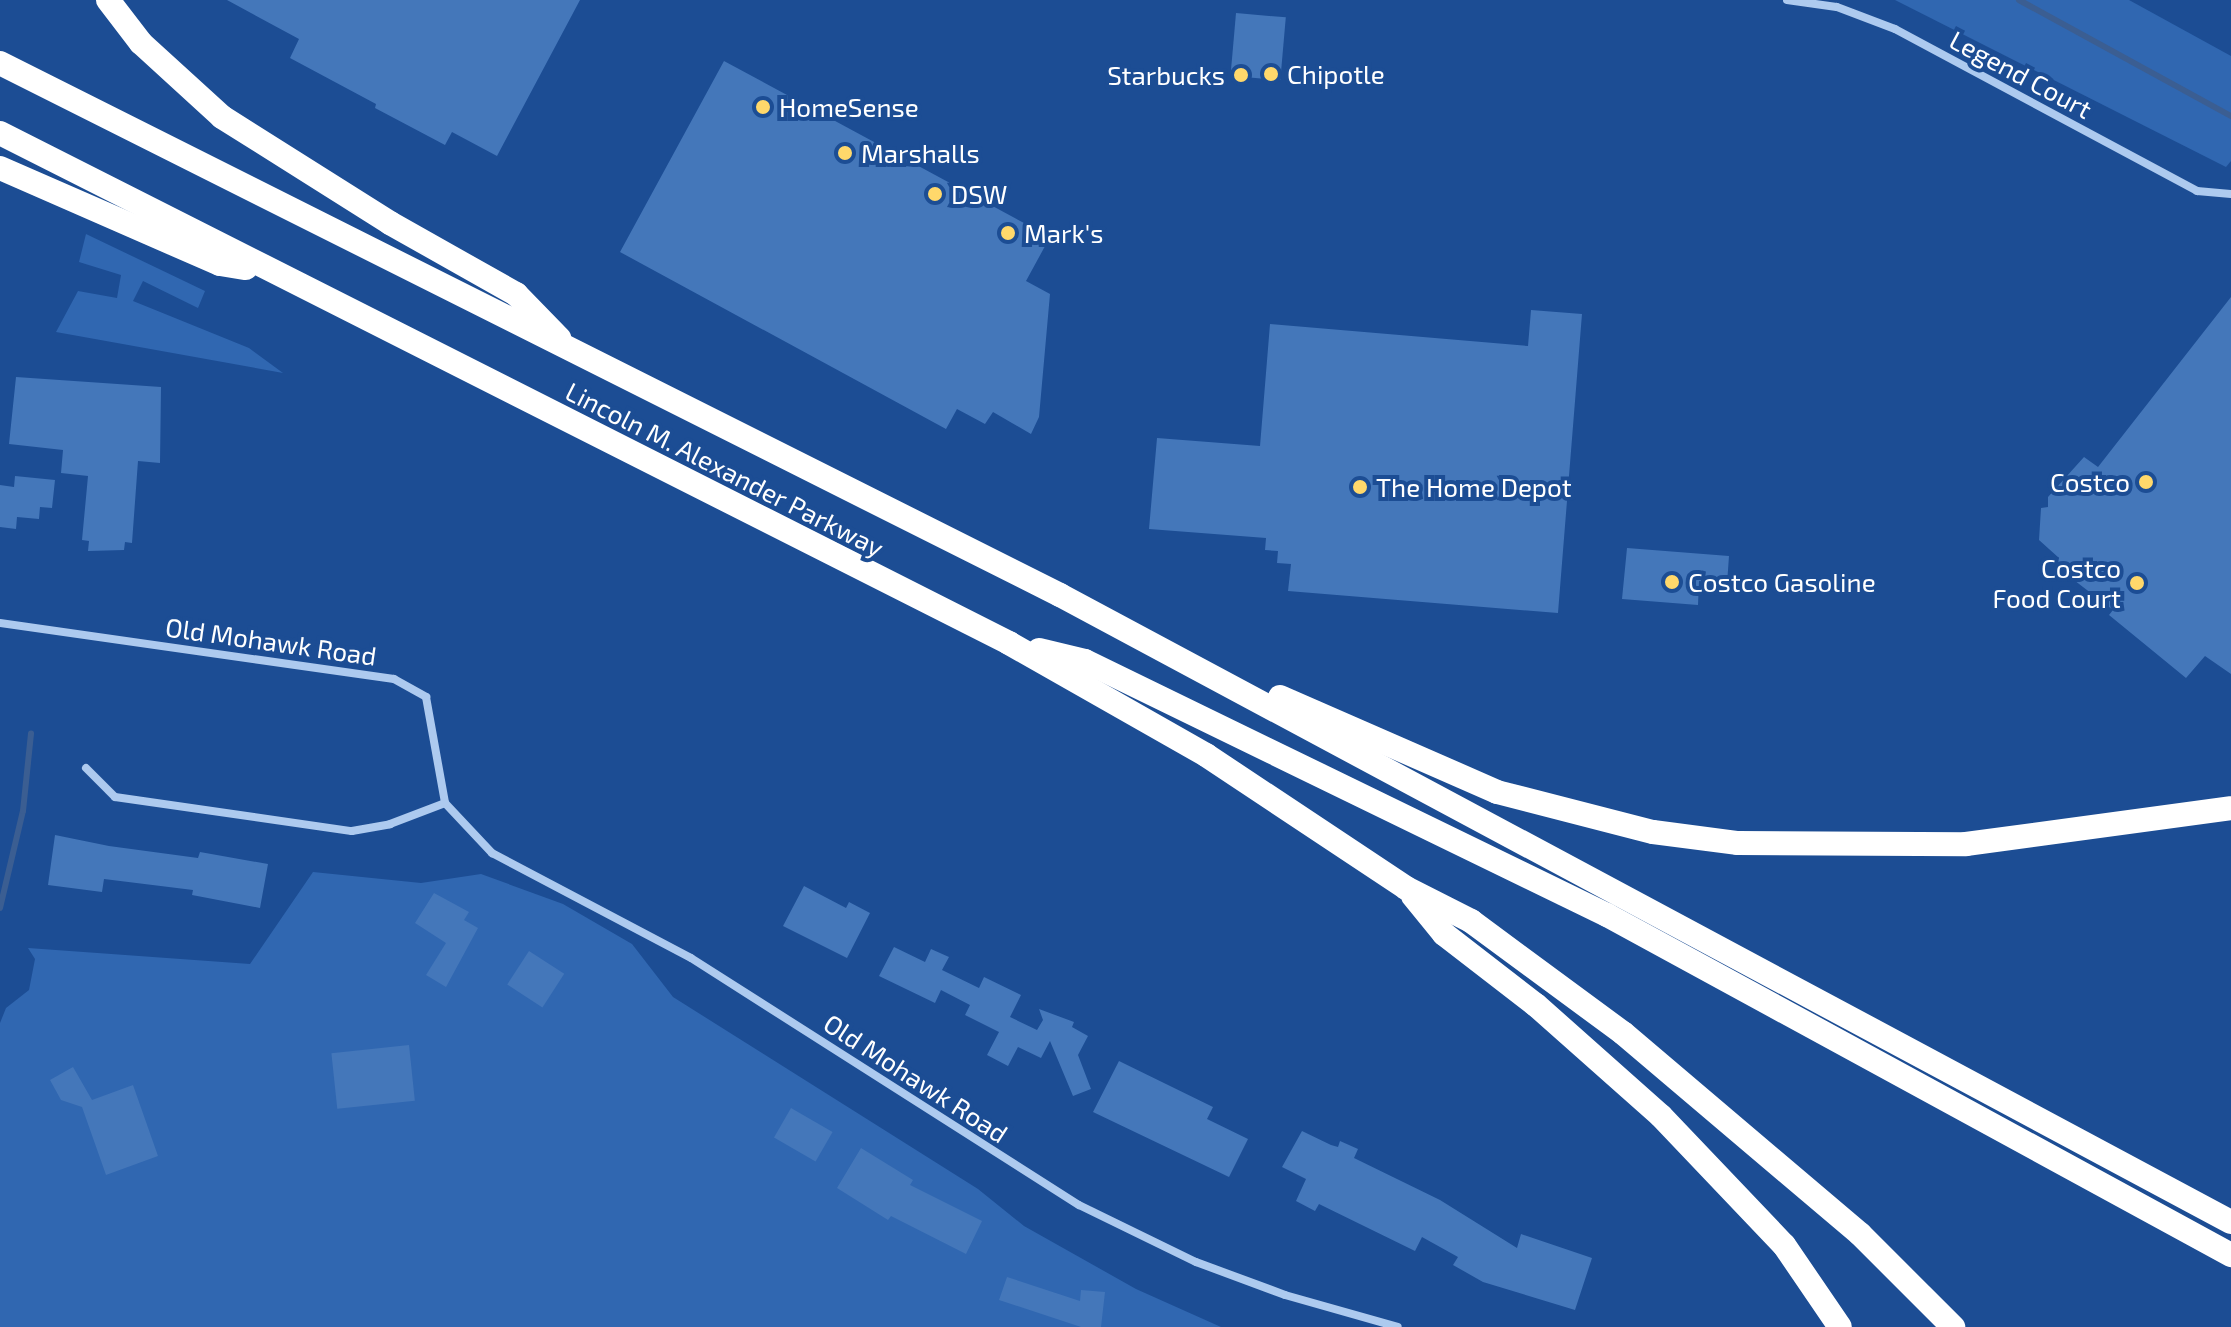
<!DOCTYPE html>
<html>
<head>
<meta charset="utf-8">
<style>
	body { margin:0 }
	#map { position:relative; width:2231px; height:1327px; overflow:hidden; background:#1c4d94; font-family:"Exo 2",sans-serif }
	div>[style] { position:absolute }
	.green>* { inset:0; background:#3067b1 }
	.stream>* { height:6px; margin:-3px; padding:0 3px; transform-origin:3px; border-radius:3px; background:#3b5e92 }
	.building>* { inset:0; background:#4477ba; transform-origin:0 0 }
	.minor>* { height:8px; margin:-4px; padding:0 4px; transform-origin:4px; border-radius:4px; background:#adcaef }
	.motorway>* { height:24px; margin:-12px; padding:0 12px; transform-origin:12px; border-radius:12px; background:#fff }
	.dots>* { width:22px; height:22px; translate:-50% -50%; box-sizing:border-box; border:4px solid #1c4d94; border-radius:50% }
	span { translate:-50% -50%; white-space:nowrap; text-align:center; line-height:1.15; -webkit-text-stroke:8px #1c4d94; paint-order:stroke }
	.poi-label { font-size:26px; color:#fff }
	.left { translate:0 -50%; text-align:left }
	.right { translate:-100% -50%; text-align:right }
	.street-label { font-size:26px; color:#fff }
</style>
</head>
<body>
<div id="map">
	<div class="green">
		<i style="clip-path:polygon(1895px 0,2129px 0,2231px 56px,2231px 161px,2226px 167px)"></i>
		<i style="clip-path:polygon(86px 234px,205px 291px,198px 308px,143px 281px,133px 301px,249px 348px,283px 373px,56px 332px,78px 291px,117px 298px,121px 275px,79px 262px)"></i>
		<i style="clip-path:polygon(313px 872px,421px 883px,481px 874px,563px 904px,632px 944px,673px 997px,978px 1189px,1024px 1226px,1136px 1289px,1221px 1327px,0 1327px,0 1023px,6px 1008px,29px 990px,35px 959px,28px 948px,250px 964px)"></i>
	</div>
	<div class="stream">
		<i style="left:2019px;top:0;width:242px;rotate:28.7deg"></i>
		<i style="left:0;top:908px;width:100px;rotate:-76.7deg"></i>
		<i style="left:23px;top:811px;width:78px;rotate:-84.1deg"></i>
	</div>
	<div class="building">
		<i style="clip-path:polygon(227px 0,580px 0,497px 156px,452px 132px,445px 145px,375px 108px,376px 104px,290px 58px,299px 39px)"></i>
		<i style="left:1236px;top:13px;width:50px;height:63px;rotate:5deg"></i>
		<i style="clip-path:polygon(724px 61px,1050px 237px,1026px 281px,1050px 294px,1039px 417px,1031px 434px,993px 412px,985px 424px,957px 409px,946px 429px,620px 252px)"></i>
		<i style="clip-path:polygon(2231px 297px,2231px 674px,2205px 656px,2186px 678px,2109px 615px,2113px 610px,2053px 564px,2059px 558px,2039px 540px,2041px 508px,2048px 507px,2048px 497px,2084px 457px,2098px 467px)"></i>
		<i style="clip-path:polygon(1531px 310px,1582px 314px,1558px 613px,1288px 591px,1291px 564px,1277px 563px,1278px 551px,1265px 550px,1266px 538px,1149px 529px,1157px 438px,1260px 446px,1270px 324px,1528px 346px)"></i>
		<i style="clip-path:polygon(16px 377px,161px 387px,160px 463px,138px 461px,132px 543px,125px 542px,124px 550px,88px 551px,89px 541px,82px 540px,88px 476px,61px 473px,63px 450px,9px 444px)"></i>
		<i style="clip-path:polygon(15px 476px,55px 480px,52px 508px,40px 507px,39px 519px,17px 517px,16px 529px,0 527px,0 485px,14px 487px)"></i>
		<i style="clip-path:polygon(1627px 548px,1729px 556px,1727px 584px,1699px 581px,1698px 605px,1622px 599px)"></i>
		<i style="clip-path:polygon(55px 835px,109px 846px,198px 858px,200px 852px,268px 864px,260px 908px,192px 895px,193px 890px,104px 879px,102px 892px,48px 885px)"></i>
		<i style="clip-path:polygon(804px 886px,846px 908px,849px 902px,870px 913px,847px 958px,783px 926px)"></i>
		<i style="clip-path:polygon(434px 893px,469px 912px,464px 920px,478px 928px,446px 987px,426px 975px,446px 943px,415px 923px)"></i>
		<i style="clip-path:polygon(894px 947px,925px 962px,931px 949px,949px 957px,942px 970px,979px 988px,984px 977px,1021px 995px,1010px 1017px,1037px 1030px,1043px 1020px,1039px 1009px,1074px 1022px,1072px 1027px,1088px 1036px,1078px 1055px,1091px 1089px,1073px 1096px,1050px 1041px,1041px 1058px,1018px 1047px,1008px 1066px,987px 1055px,999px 1032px,965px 1015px,970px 1005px,941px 990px,935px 1003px,879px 976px)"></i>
		<i style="left:529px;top:951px;width:42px;height:40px;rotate:33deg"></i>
		<i style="left:409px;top:1045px;width:56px;height:78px;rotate:84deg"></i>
		<i style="clip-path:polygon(1119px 1061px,1213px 1107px,1207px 1119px,1248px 1139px,1229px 1177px,1093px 1112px)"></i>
		<i style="clip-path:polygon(73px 1067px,92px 1100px,133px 1085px,158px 1156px,106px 1175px,82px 1107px,61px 1100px,50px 1080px)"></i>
		<i style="left:791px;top:1108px;width:48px;height:34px;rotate:30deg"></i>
		<i style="clip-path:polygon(1302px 1131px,1331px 1145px,1338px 1147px,1340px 1141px,1358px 1149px,1354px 1158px,1440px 1200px,1517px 1248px,1521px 1234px,1592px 1258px,1575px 1310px,1483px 1282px,1453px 1265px,1458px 1257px,1422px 1237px,1415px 1251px,1319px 1204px,1315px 1211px,1296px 1201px,1306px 1179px,1282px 1167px)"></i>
		<i style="clip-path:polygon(861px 1148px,913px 1180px,910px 1185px,982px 1221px,966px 1254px,891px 1216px,888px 1220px,837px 1188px)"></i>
		<i style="clip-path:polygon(1007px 1277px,1080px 1301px,1081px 1290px,1105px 1292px,1101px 1327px,1081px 1327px,999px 1300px)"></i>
	</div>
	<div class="minor">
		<i style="left:1787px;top:0;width:50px;rotate:8deg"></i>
		<i style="left:1837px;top:7px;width:62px;rotate:20.8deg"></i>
		<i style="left:1895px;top:29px;width:343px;rotate:28.2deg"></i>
		<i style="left:2197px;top:191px;width:34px;rotate:5deg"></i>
		<i style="left:0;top:623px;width:398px;rotate:8.1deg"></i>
		<i style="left:394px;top:679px;width:37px;rotate:29deg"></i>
		<i style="left:426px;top:697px;width:108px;rotate:79.8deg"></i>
		<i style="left:445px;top:803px;width:69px;rotate:46.8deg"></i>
		<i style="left:492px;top:853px;width:225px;rotate:27.8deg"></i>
		<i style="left:691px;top:958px;width:460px;rotate:32.5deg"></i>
		<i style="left:1079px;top:1205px;width:130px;rotate:26deg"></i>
		<i style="left:1196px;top:1262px;width:95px;rotate:20.3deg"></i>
		<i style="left:1285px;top:1295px;width:117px;rotate:15.8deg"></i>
		<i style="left:86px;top:768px;width:41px;rotate:45deg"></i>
		<i style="left:115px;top:797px;width:239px;rotate:8.2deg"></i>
		<i style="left:352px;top:831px;width:39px;rotate:-10deg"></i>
		<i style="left:390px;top:824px;width:59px;rotate:-20.9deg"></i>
	</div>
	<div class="motorway">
		<i style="left:108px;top:0;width:54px;rotate:52.5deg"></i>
		<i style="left:141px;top:43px;width:110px;rotate:42.4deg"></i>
		<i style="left:222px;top:117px;width:199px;rotate:32.2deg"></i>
		<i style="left:390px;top:223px;width:145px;rotate:29.4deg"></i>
		<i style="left:516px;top:294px;width:62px;rotate:45.7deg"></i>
		<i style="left:0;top:63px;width:1186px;rotate:26.65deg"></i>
		<i style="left:1060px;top:595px;width:1328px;rotate:28.17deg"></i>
		<i style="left:0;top:133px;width:1131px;rotate:26.81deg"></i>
		<i style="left:1009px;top:643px;width:227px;rotate:29.6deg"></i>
		<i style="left:1206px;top:755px;width:240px;rotate:33.6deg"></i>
		<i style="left:1406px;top:888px;width:73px;rotate:26.9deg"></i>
		<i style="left:1471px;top:921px;width:189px;rotate:36.4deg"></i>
		<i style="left:1623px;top:1033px;width:311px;rotate:40.3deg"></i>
		<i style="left:1860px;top:1234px;width:132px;rotate:45deg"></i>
		<i style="left:0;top:168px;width:240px;rotate:23.6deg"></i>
		<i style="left:220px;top:264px;width:26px;rotate:9deg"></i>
		<i style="left:1039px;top:650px;width:47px;rotate:13.4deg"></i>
		<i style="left:1085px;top:661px;width:581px;rotate:25.95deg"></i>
		<i style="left:1607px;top:915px;width:711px;rotate:28.58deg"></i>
		<i style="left:1280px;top:697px;width:237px;rotate:23.6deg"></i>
		<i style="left:1497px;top:792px;width:161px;rotate:14.4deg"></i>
		<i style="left:1653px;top:832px;width:86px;rotate:7.4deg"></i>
		<i style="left:1738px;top:843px;width:228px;rotate:0.3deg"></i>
		<i style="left:1966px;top:844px;width:267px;rotate:-7.7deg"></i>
		<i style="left:1413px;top:896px;width:49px;rotate:50.8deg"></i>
		<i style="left:1444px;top:934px;width:116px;rotate:37.7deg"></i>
		<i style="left:1536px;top:1005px;width:167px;rotate:41.6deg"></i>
		<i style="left:1661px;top:1116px;width:178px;rotate:46.4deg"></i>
		<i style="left:1784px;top:1245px;width:99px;rotate:55.7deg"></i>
	</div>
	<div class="dots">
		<i style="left:1271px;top:74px;background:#ffd86b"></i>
		<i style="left:1241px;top:75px;background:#ffd86b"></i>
		<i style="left:763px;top:107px;background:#ffd86b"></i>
		<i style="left:845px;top:153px;background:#ffd86b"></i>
		<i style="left:935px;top:194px;background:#ffd86b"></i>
		<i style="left:1008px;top:233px;background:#ffd86b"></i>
		<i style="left:2146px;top:482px;background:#ffd86b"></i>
		<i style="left:1360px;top:487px;background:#ffd86b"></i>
		<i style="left:1672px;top:582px;background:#ffd86b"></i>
		<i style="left:2137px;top:583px;background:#ffd86b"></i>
	</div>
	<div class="poi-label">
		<span class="left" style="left:1287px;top:74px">Chipotle</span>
		<span class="right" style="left:1225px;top:75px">Starbucks</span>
		<span class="left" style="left:779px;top:107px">HomeSense</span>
		<span class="left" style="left:861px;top:153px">Marshalls</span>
		<span class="left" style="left:951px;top:194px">DSW</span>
		<span class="left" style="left:1024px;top:233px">Mark's</span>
		<span class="right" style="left:2130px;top:482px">Costco</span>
		<span class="left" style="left:1376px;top:487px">The Home Depot</span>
		<span class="right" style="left:2121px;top:583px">Costco<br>Food Court</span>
		<span class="left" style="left:1688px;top:582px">Costco Gasoline</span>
	</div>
	<div class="street-label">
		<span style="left:2021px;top:74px;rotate:28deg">Legend Court</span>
		<span style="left:725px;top:469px;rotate:27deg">Lincoln M. Alexander Parkway</span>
		<span style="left:271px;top:641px;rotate:8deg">Old Mohawk Road</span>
		<span style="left:916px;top:1078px;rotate:33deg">Old Mohawk Road</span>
	</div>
</div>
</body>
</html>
